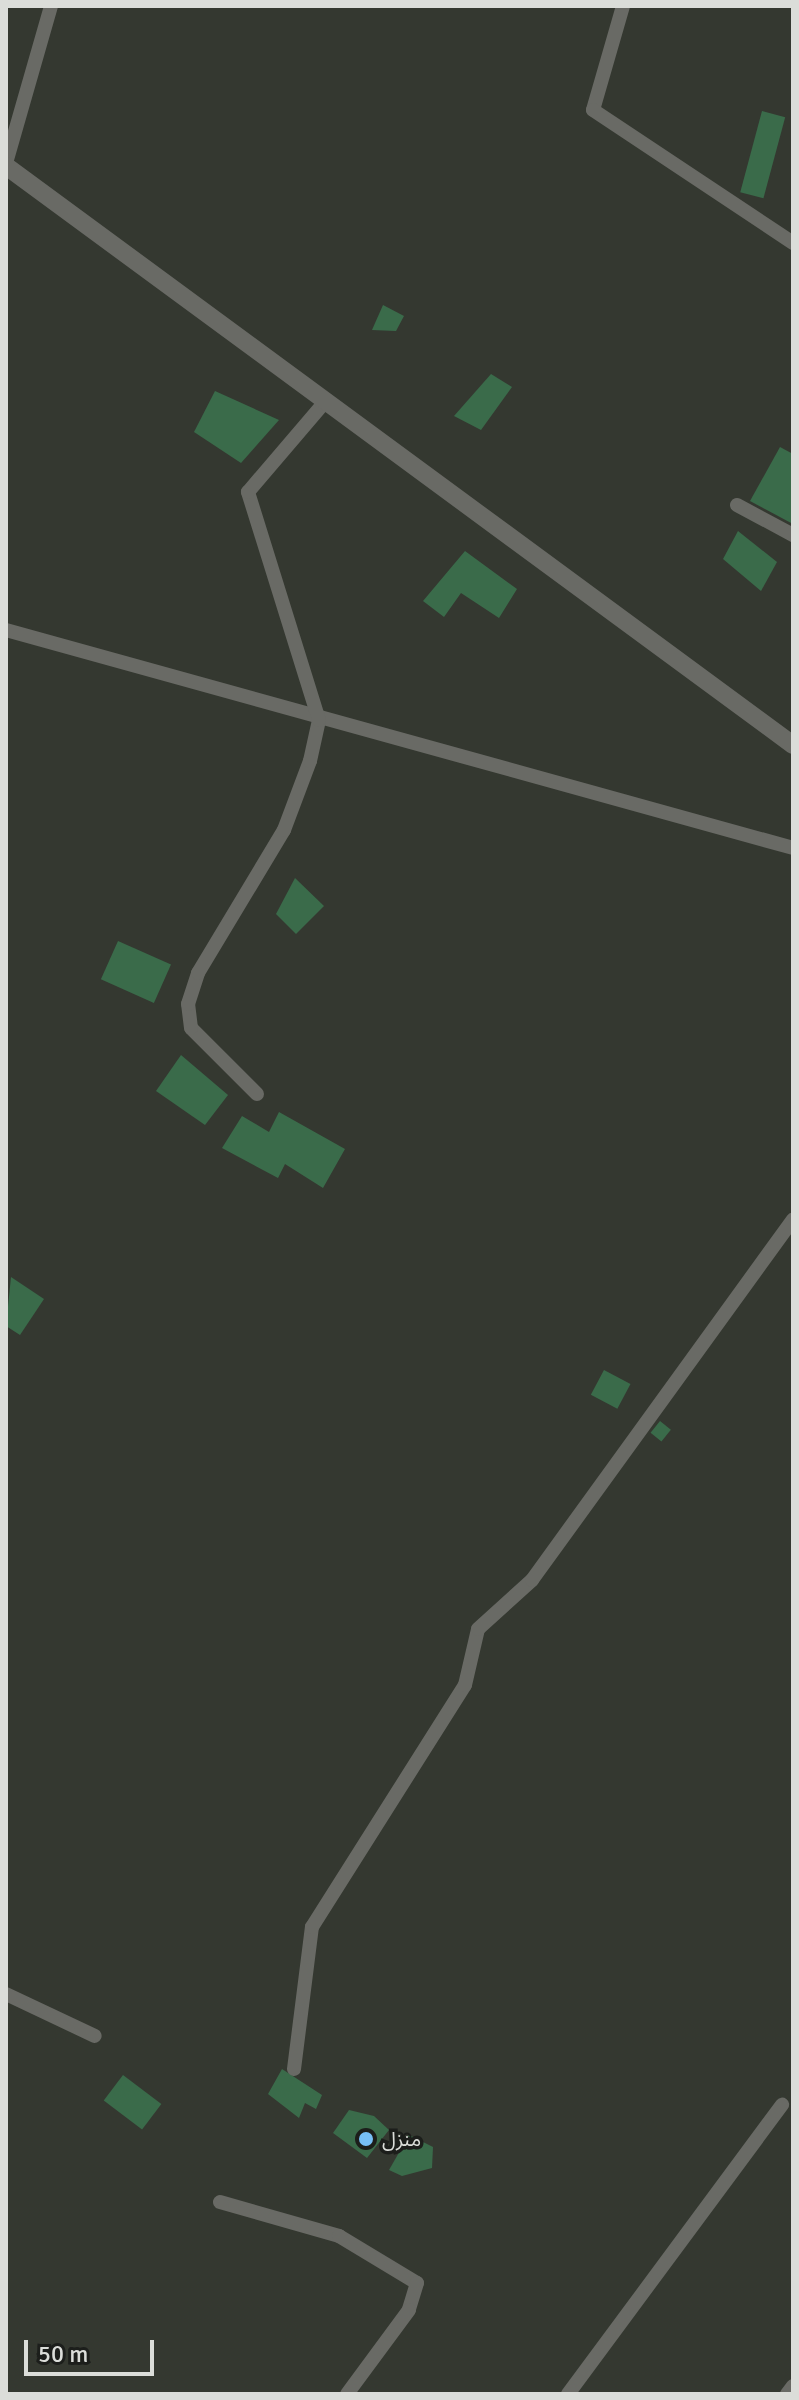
<!DOCTYPE html>
<html>
<head>
<meta charset="utf-8">
<style>
	body { margin:0 }
	#map { position:relative; width:799px; height:2400px; overflow:hidden; background:#343830; font-family:Signika,"Noto Sans Arabic",sans-serif }
	div>[style] { position:absolute }
	.building>* { inset:0; background:#3a6b4a; transform-origin:0 0 }
	.minor>* { height:14px; margin:-7px; padding:0 7px; transform-origin:7px; border-radius:7px; background:#696a65 }
	.tertiary>* { height:18px; margin:-9px; padding:0 9px; transform-origin:9px; border-radius:9px; background:#696a65 }
	.dots>* { width:22px; height:22px; translate:-50% -50%; box-sizing:border-box; border:4px solid #1c1e1b; border-radius:50% }
	span { translate:-50% -50%; white-space:nowrap; text-align:center; line-height:1.15; -webkit-text-stroke:7px #1c1e1b; paint-order:stroke }
	.poi-label { font-size:20px; color:#dbddd9 }
	.left { translate:0 -50%; text-align:left }
	.frame { position:absolute; inset:0; border:8px solid #dbddd9; pointer-events:none }
	.scale { position:absolute; left:24px; top:2340px; width:130px; height:36px; box-sizing:border-box; border:4px solid #dbddd9; border-top:0; padding-left:10px; font-size:24px; line-height:28px; white-space:nowrap; color:#dbddd9; -webkit-text-stroke:6px #1c1e1b; paint-order:stroke }
</style>
</head>
<body>
<div id="map">
	<div class="building">
		<i style="left:762px;top:111px;width:24px;height:84px;rotate:15deg"></i>
		<i style="clip-path:polygon(383px 305px,404px 316px,396px 331px,372px 330px)"></i>
		<i style="clip-path:polygon(491px 374px,512px 387px,481px 430px,454px 416px)"></i>
		<i style="clip-path:polygon(215px 391px,279px 420px,241px 463px,194px 432px)"></i>
		<i style="clip-path:polygon(780px 447px,793px 454px,793px 524px,750px 501px)"></i>
		<i style="clip-path:polygon(738px 531px,777px 562px,761px 591px,723px 559px)"></i>
		<i style="clip-path:polygon(465px 551px,517px 589px,499px 618px,461px 593px,444px 617px,423px 601px)"></i>
		<i style="clip-path:polygon(295px 878px,324px 906px,296px 934px,276px 914px)"></i>
		<i style="left:118px;top:941px;width:58px;height:42px;rotate:24deg"></i>
		<i style="clip-path:polygon(181px 1055px,228px 1095px,205px 1125px,156px 1091px)"></i>
		<i style="clip-path:polygon(279px 1112px,345px 1149px,323px 1188px,285px 1164px,278px 1178px,222px 1148px,242px 1116px,269px 1132px)"></i>
		<i style="clip-path:polygon(11px 1277px,44px 1299px,20px 1335px,6px 1326px)"></i>
		<i style="left:604px;top:1370px;width:30px;height:28px;rotate:28deg"></i>
		<i style="left:660px;top:1421px;width:14px;height:15px;rotate:39deg"></i>
		<i style="clip-path:polygon(282px 2069px,322px 2095px,316px 2109px,305px 2103px,299px 2118px,268px 2094px)"></i>
		<i style="left:123px;top:2075px;width:48px;height:32px;rotate:37deg"></i>
		<i style="clip-path:polygon(349px 2110px,374px 2116px,389px 2130px,367px 2158px,333px 2133px)"></i>
		<i style="clip-path:polygon(409px 2135px,433px 2147px,432px 2168px,402px 2176px,389px 2170px)"></i>
	</div>
	<div class="minor">
		<i style="left:623px;top:6px;width:108px;rotate:106.1deg"></i>
		<i style="left:593px;top:110px;width:240px;rotate:33.6deg"></i>
		<i style="left:6px;top:163px;width:163px;rotate:-74deg"></i>
		<i style="left:737px;top:505px;width:64px;rotate:28.2deg"></i>
		<i style="left:6px;top:630px;width:817px;rotate:15.48deg"></i>
		<i style="left:257px;top:1094px;width:93px;rotate:-135deg"></i>
		<i style="left:191px;top:1028px;width:24px;rotate:-97deg"></i>
		<i style="left:188px;top:1004px;width:33px;rotate:-72deg"></i>
		<i style="left:198px;top:973px;width:167px;rotate:-59deg"></i>
		<i style="left:284px;top:830px;width:74px;rotate:-69.4deg"></i>
		<i style="left:310px;top:761px;width:42px;rotate:-77.6deg"></i>
		<i style="left:319px;top:720px;width:239px;rotate:-107.3deg"></i>
		<i style="left:248px;top:492px;width:118px;rotate:-49.5deg"></i>
		<i style="left:6px;top:1994px;width:98px;rotate:25.3deg"></i>
		<i style="left:294px;top:2069px;width:143px;rotate:-82.8deg"></i>
		<i style="left:312px;top:1927px;width:286px;rotate:-57.7deg"></i>
		<i style="left:465px;top:1685px;width:57px;rotate:-76.9deg"></i>
		<i style="left:478px;top:1629px;width:73px;rotate:-42.2deg"></i>
		<i style="left:532px;top:1580px;width:445px;rotate:-54.1deg"></i>
		<i style="left:220px;top:2202px;width:124px;rotate:15.9deg"></i>
		<i style="left:339px;top:2236px;width:91px;rotate:31.1deg"></i>
		<i style="left:417px;top:2283px;width:28px;rotate:107deg"></i>
		<i style="left:409px;top:2310px;width:104px;rotate:126.4deg"></i>
		<i style="left:568px;top:2394px;width:360px;rotate:-53.5deg"></i>
		<i style="left:787px;top:2394px;width:10px;rotate:-53deg"></i>
	</div>
	<div class="tertiary">
		<i style="left:6px;top:166px;width:977px;rotate:36.34deg"></i>
	</div>
	<div class="dots">
		<i style="left:366px;top:2139px;background:#77bff7"></i>
	</div>
	<div class="poi-label">
		<span class="left" style="left:382px;top:2139px">منزل</span>
	</div>
	<div class="frame"></div>
	<div class="scale">50 m</div>
</div>
</body>
</html>
